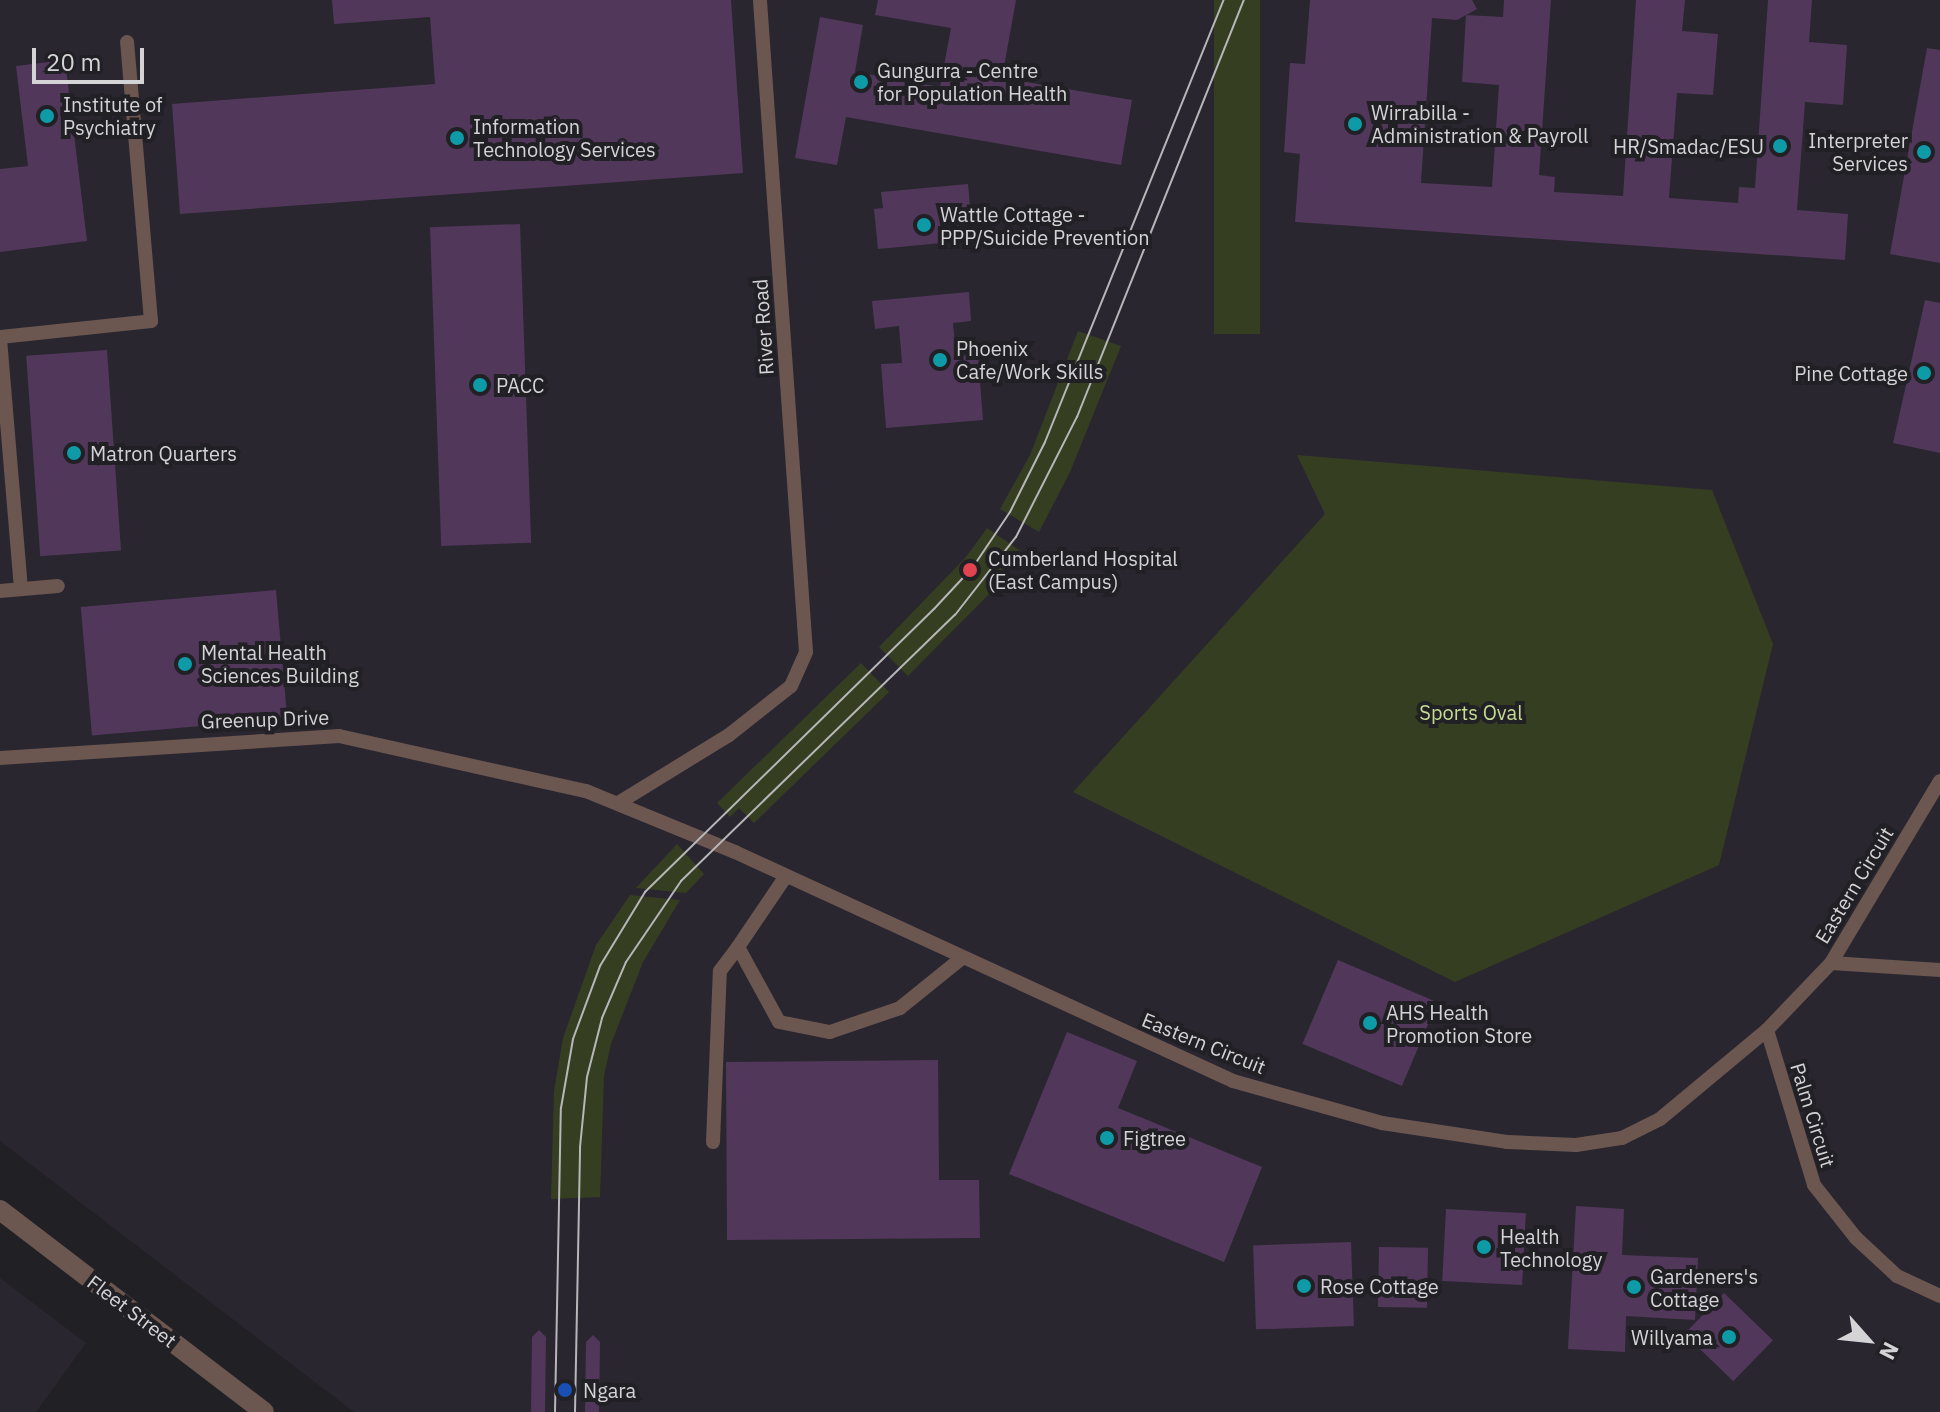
<!DOCTYPE html>
<html>
<head>
<meta charset="utf-8">
<style>
	body { margin:0 }
	#map { position:relative; width:1940px; height:1412px; overflow:hidden; background:#212024; font-family:"IBM Plex Sans",sans-serif }
	div>[style] { position:absolute }
	.built>* { inset:0; background:#292630 }
	.green>* { inset:0; background:#363e22; transform-origin:0 0 }
	.building>* { inset:0; background:#51375a; transform-origin:0 0 }
	.service>* { height:14px; margin:-7px; padding:0 7px; transform-origin:7px; border-radius:7px; background:#6b5650 }
	.minor>* { height:20px; margin:-10px; padding:0 10px; transform-origin:10px; border-radius:10px; background:#6b5650 }
	.tram>* { height:2px; margin:-1px; padding:0 1px; transform-origin:1px; border-radius:1px; background:#b7b6b9 }
	.dots>* { width:22px; height:22px; translate:-50% -50%; box-sizing:border-box; border:4px solid #212024; border-radius:50% }
	span { translate:-50% -50%; white-space:nowrap; text-align:center; line-height:1.15; -webkit-text-stroke:8px #212024; paint-order:stroke }
	.poi-label { font-size:20px; color:#d4d3d6 }
	.left { translate:0 -50%; text-align:left }
	.right { translate:-100% -50%; text-align:right }
	.street-label { font-size:20px; color:#d4d3d6 }
	.park-label { font-size:20px; color:#c6dc93 }
	.north { position:absolute; left:1828px; top:1300px; width:80px; height:80px; -webkit-text-stroke:6px #212024; paint-order:stroke; rotate:117deg; font-size:22px; font-weight:700; line-height:32px; text-align:center; color:#d4d3d6 }
	.north::after { content:''; display:block; margin:auto; width:28px; height:36px; background:#d4d3d6; clip-path:polygon(50% 0,100% 100%,50% 72%,0 100%) }
	.scale { position:absolute; left:32px; top:48px; width:112px; height:36px; box-sizing:border-box; border:4px solid #d4d3d6; border-top:0; padding-left:10px; font-size:24px; line-height:28px; white-space:nowrap; color:#d4d3d6; -webkit-text-stroke:6px #212024; paint-order:stroke }
</style>
</head>
<body>
<div id="map">
	<div class="built">
		<i style="clip-path:polygon(0 0,1940px 0,1940px 1412px,354px 1412px,0 1141px)"></i>
		<i style="clip-path:polygon(0 1278px,86px 1343px,36px 1412px,0 1412px)"></i>
	</div>
	<div class="green">
		<i style="left:1214px;top:0;width:46px;height:334px"></i>
		<i style="clip-path:polygon(1078px 331px,1121px 346px,1070px 472px,1039px 532px,1000px 509px,1030px 455px)"></i>
		<i style="clip-path:polygon(1297px 455px,1712px 490px,1773px 644px,1719px 865px,1455px 982px,1073px 792px,1325px 514px)"></i>
		<i style="clip-path:polygon(987px 528px,1022px 552px,997px 586px,908px 676px,879px 647px,966px 557px)"></i>
		<i style="clip-path:polygon(861px 663px,889px 692px,754px 823px,739px 808px,730px 817px,717px 803px)"></i>
		<i style="clip-path:polygon(677px 844px,704px 874px,686px 893px,636px 888px)"></i>
		<i style="clip-path:polygon(630px 895px,680px 900px,643px 962px,611px 1044px,604px 1076px,600px 1197px,551px 1199px,554px 1091px,563px 1038px,596px 945px)"></i>
	</div>
	<div class="building">
		<i style="clip-path:polygon(332px 0,731px 0,743px 173px,180px 214px,172px 104px,435px 84px,430px 17px,334px 24px)"></i>
		<i style="clip-path:polygon(878px 0,1016px 0,1002px 78px,1132px 100px,1121px 165px,846px 117px,837px 165px,795px 158px,820px 17px,863px 25px,855px 72px,940px 87px,951px 28px,875px 15px)"></i>
		<i style="clip-path:polygon(1310px 0,1472px 0,1477px 9px,1457px 20px,1432px 18px,1421px 183px,1492px 187px,1499px 85px,1462px 82px,1466px 15px,1503px 17px,1504px 0,1551px 0,1539px 175px,1555px 177px,1554px 192px,1623px 196px,1636px 0,1685px 0,1682px 31px,1718px 34px,1713px 95px,1677px 93px,1669px 198px,1738px 203px,1739px 187px,1755px 188px,1768px 0,1812px 0,1809px 42px,1847px 45px,1843px 105px,1805px 102px,1797px 210px,1848px 214px,1845px 260px,1295px 222px,1300px 154px,1284px 152px,1290px 63px,1305px 64px)"></i>
		<i style="clip-path:polygon(1927px 48px,1940px 50px,1940px 263px,1890px 254px)"></i>
		<i style="clip-path:polygon(65px 60px,87px 241px,0 252px,0 169px,28px 166px,16px 66px)"></i>
		<i style="clip-path:polygon(968px 184px,973px 240px,878px 249px,874px 209px,883px 208px,881px 192px)"></i>
		<i style="left:520px;top:224px;width:319px;height:90px;rotate:88deg"></i>
		<i style="clip-path:polygon(969px 292px,971px 321px,953px 323px,956px 356px,978px 355px,983px 420px,886px 428px,881px 364px,902px 363px,899px 326px,875px 329px,872px 301px)"></i>
		<i style="clip-path:polygon(1925px 300px,1940px 303px,1940px 453px,1893px 443px)"></i>
		<i style="left:107px;top:350px;width:201px;height:81px;rotate:86deg"></i>
		<i style="left:276px;top:590px;width:129px;height:196px;rotate:85deg"></i>
		<i style="left:1338px;top:960px;width:108px;height:91px;rotate:23deg"></i>
		<i style="clip-path:polygon(1067px 1032px,1137px 1061px,1118px 1108px,1262px 1167px,1224px 1262px,1009px 1174px)"></i>
		<i style="clip-path:polygon(938px 1060px,939px 1180px,979px 1180px,980px 1238px,727px 1240px,726px 1062px)"></i>
		<i style="clip-path:polygon(1576px 1206px,1624px 1209px,1622px 1255px,1698px 1258px,1695px 1320px,1626px 1316px,1625px 1352px,1568px 1349px)"></i>
		<i style="left:1446px;top:1209px;width:80px;height:72px;rotate:3deg"></i>
		<i style="left:1351px;top:1242px;width:84px;height:98px;rotate:88deg"></i>
		<i style="left:1379px;top:1247px;width:49px;height:60px;rotate:1deg"></i>
		<i style="left:1724px;top:1293px;width:68px;height:57px;rotate:44deg"></i>
		<i style="clip-path:polygon(539px 1330px,546px 1337px,545px 1412px,531px 1412px,532px 1337px)"></i>
		<i style="clip-path:polygon(593px 1335px,600px 1342px,599px 1412px,585px 1412px,586px 1342px)"></i>
	</div>
	<div class="service">
		<i style="left:21px;top:589px;width:253px;rotate:-94.8deg"></i>
		<i style="left:0;top:337px;width:152px;rotate:-6deg"></i>
		<i style="left:151px;top:321px;width:280px;rotate:-94.9deg"></i>
		<i style="left:0;top:591px;width:58px;rotate:-4.9deg"></i>
		<i style="left:0;top:758px;width:340px;rotate:-3.7deg"></i>
		<i style="left:339px;top:736px;width:253px;rotate:12.6deg"></i>
		<i style="left:586px;top:791px;width:161px;rotate:22.3deg"></i>
		<i style="left:735px;top:852px;width:548px;rotate:24.69deg"></i>
		<i style="left:1233px;top:1081px;width:155px;rotate:15.7deg"></i>
		<i style="left:1382px;top:1123px;width:126px;rotate:8.6deg"></i>
		<i style="left:1507px;top:1142px;width:69px;rotate:2.5deg"></i>
		<i style="left:1576px;top:1145px;width:47px;rotate:-8.7deg"></i>
		<i style="left:1622px;top:1138px;width:42px;rotate:-26.6deg"></i>
		<i style="left:1660px;top:1119px;width:139px;rotate:-39.8deg"></i>
		<i style="left:1767px;top:1030px;width:93px;rotate:-46.3deg"></i>
		<i style="left:1831px;top:963px;width:212px;rotate:-59.1deg"></i>
		<i style="left:620px;top:802px;width:128px;rotate:-31.6deg"></i>
		<i style="left:729px;top:735px;width:79px;rotate:-38.3deg"></i>
		<i style="left:791px;top:686px;width:37px;rotate:-66deg"></i>
		<i style="left:806px;top:652px;width:654px;rotate:-94.04deg"></i>
		<i style="left:786px;top:876px;width:86px;rotate:124.1deg"></i>
		<i style="left:738px;top:947px;width:85px;rotate:61.3deg"></i>
		<i style="left:779px;top:1022px;width:52px;rotate:11.1deg"></i>
		<i style="left:830px;top:1032px;width:74px;rotate:-18.9deg"></i>
		<i style="left:900px;top:1008px;width:80px;rotate:-38.9deg"></i>
		<i style="left:1831px;top:963px;width:109px;rotate:3.7deg"></i>
		<i style="left:1767px;top:1030px;width:162px;rotate:73.1deg"></i>
		<i style="left:1814px;top:1185px;width:68px;rotate:51.6deg"></i>
		<i style="left:1856px;top:1238px;width:56px;rotate:42.8deg"></i>
		<i style="left:1897px;top:1276px;width:47px;rotate:24.9deg"></i>
		<i style="left:713px;top:1142px;width:171px;rotate:-87.7deg"></i>
		<i style="left:720px;top:971px;width:30px;rotate:-53deg"></i>
	</div>
	<div class="minor">
		<i style="left:0;top:1210px;width:332px;rotate:37.4deg"></i>
	</div>
	<div class="tram">
		<i style="left:555px;top:1412px;width:304px;rotate:-88.9deg"></i>
		<i style="left:561px;top:1108px;width:70px;rotate:-80.1deg"></i>
		<i style="left:573px;top:1039px;width:78px;rotate:-69.7deg"></i>
		<i style="left:600px;top:966px;width:87px;rotate:-58.7deg"></i>
		<i style="left:645px;top:892px;width:404px;rotate:-44.4deg"></i>
		<i style="left:934px;top:609px;width:57px;rotate:-47.1deg"></i>
		<i style="left:973px;top:567px;width:66px;rotate:-56.1deg"></i>
		<i style="left:1010px;top:512px;width:78px;rotate:-63.4deg"></i>
		<i style="left:1045px;top:442px;width:477px;rotate:-68deg"></i>
		<i style="left:575px;top:1412px;width:265px;rotate:-88.9deg"></i>
		<i style="left:580px;top:1147px;width:70px;rotate:-84.3deg"></i>
		<i style="left:587px;top:1077px;width:61px;rotate:-75.7deg"></i>
		<i style="left:602px;top:1018px;width:61px;rotate:-66.8deg"></i>
		<i style="left:626px;top:962px;width:98px;rotate:-55.8deg"></i>
		<i style="left:681px;top:881px;width:382px;rotate:-44.2deg"></i>
		<i style="left:955px;top:615px;width:99px;rotate:-52deg"></i>
		<i style="left:1016px;top:537px;width:135px;rotate:-63.1deg"></i>
		<i style="left:1077px;top:417px;width:449px;rotate:-68.2deg"></i>
	</div>
	<div class="dots">
		<i style="left:861px;top:82px;background:#0f9aa8"></i>
		<i style="left:47px;top:116px;background:#0f9aa8"></i>
		<i style="left:1355px;top:124px;background:#0f9aa8"></i>
		<i style="left:457px;top:138px;background:#0f9aa8"></i>
		<i style="left:1780px;top:146px;background:#0f9aa8"></i>
		<i style="left:1924px;top:152px;background:#0f9aa8"></i>
		<i style="left:924px;top:225px;background:#0f9aa8"></i>
		<i style="left:940px;top:360px;background:#0f9aa8"></i>
		<i style="left:1924px;top:373px;background:#0f9aa8"></i>
		<i style="left:480px;top:385px;background:#0f9aa8"></i>
		<i style="left:74px;top:453px;background:#0f9aa8"></i>
		<i style="left:970px;top:570px;background:#e0444e"></i>
		<i style="left:185px;top:664px;background:#0f9aa8"></i>
		<i style="left:1370px;top:1023px;background:#0f9aa8"></i>
		<i style="left:1107px;top:1138px;background:#0f9aa8"></i>
		<i style="left:1484px;top:1247px;background:#0f9aa8"></i>
		<i style="left:1304px;top:1286px;background:#0f9aa8"></i>
		<i style="left:1634px;top:1287px;background:#0f9aa8"></i>
		<i style="left:1729px;top:1337px;background:#0f9aa8"></i>
		<i style="left:565px;top:1390px;background:#1a4fb4"></i>
	</div>
	<div class="poi-label">
		<span class="left" style="left:877px;top:82px">Gungurra - Centre<br>for Population Health</span>
		<span class="left" style="left:63px;top:116px">Institute of<br>Psychiatry</span>
		<span class="left" style="left:1371px;top:124px">Wirrabilla -<br>Administration &amp; Payroll</span>
		<span class="left" style="left:473px;top:138px">Information<br>Technology Services</span>
		<span class="right" style="left:1908px;top:152px">Interpreter<br>Services</span>
		<span class="right" style="left:1764px;top:146px">HR/Smadac/ESU</span>
		<span class="left" style="left:940px;top:226px">Wattle Cottage -<br>PPP/Suicide Prevention</span>
		<span class="left" style="left:956px;top:360px">Phoenix<br>Cafe/Work Skills</span>
		<span class="right" style="left:1908px;top:373px">Pine Cottage</span>
		<span class="left" style="left:496px;top:385px">PACC</span>
		<span class="left" style="left:90px;top:453px">Matron Quarters</span>
		<span class="left" style="left:988px;top:570px">Cumberland Hospital<br>(East Campus)</span>
		<span class="left" style="left:201px;top:664px">Mental Health<br>Sciences Building</span>
		<span class="left" style="left:1386px;top:1024px">AHS Health<br>Promotion Store</span>
		<span class="left" style="left:1123px;top:1138px">Figtree</span>
		<span class="left" style="left:1500px;top:1248px">Health<br>Technology</span>
		<span class="left" style="left:1650px;top:1288px">Gardeners's<br>Cottage</span>
		<span class="left" style="left:1320px;top:1286px">Rose Cottage</span>
		<span class="right" style="left:1713px;top:1337px">Willyama</span>
		<span class="left" style="left:583px;top:1390px">Ngara</span>
	</div>
	<div class="street-label">
		<span style="left:763px;top:327px;rotate:-94deg">River Road</span>
		<span style="left:265px;top:719px;rotate:-2deg">Greenup Drive</span>
		<span style="left:1854px;top:885px;rotate:-59deg">Eastern Circuit</span>
		<span style="left:1204px;top:1043px;rotate:22deg">Eastern Circuit</span>
		<span style="left:1813px;top:1115px;rotate:73deg">Palm Circuit</span>
		<span style="left:132px;top:1311px;rotate:37deg">Fleet Street</span>
	</div>
	<div class="park-label">
		<span style="left:1471px;top:712px">Sports Oval</span>
	</div>
	<div class="north">N</div>
	<div class="scale">20 m</div>
</div>
</body>
</html>
